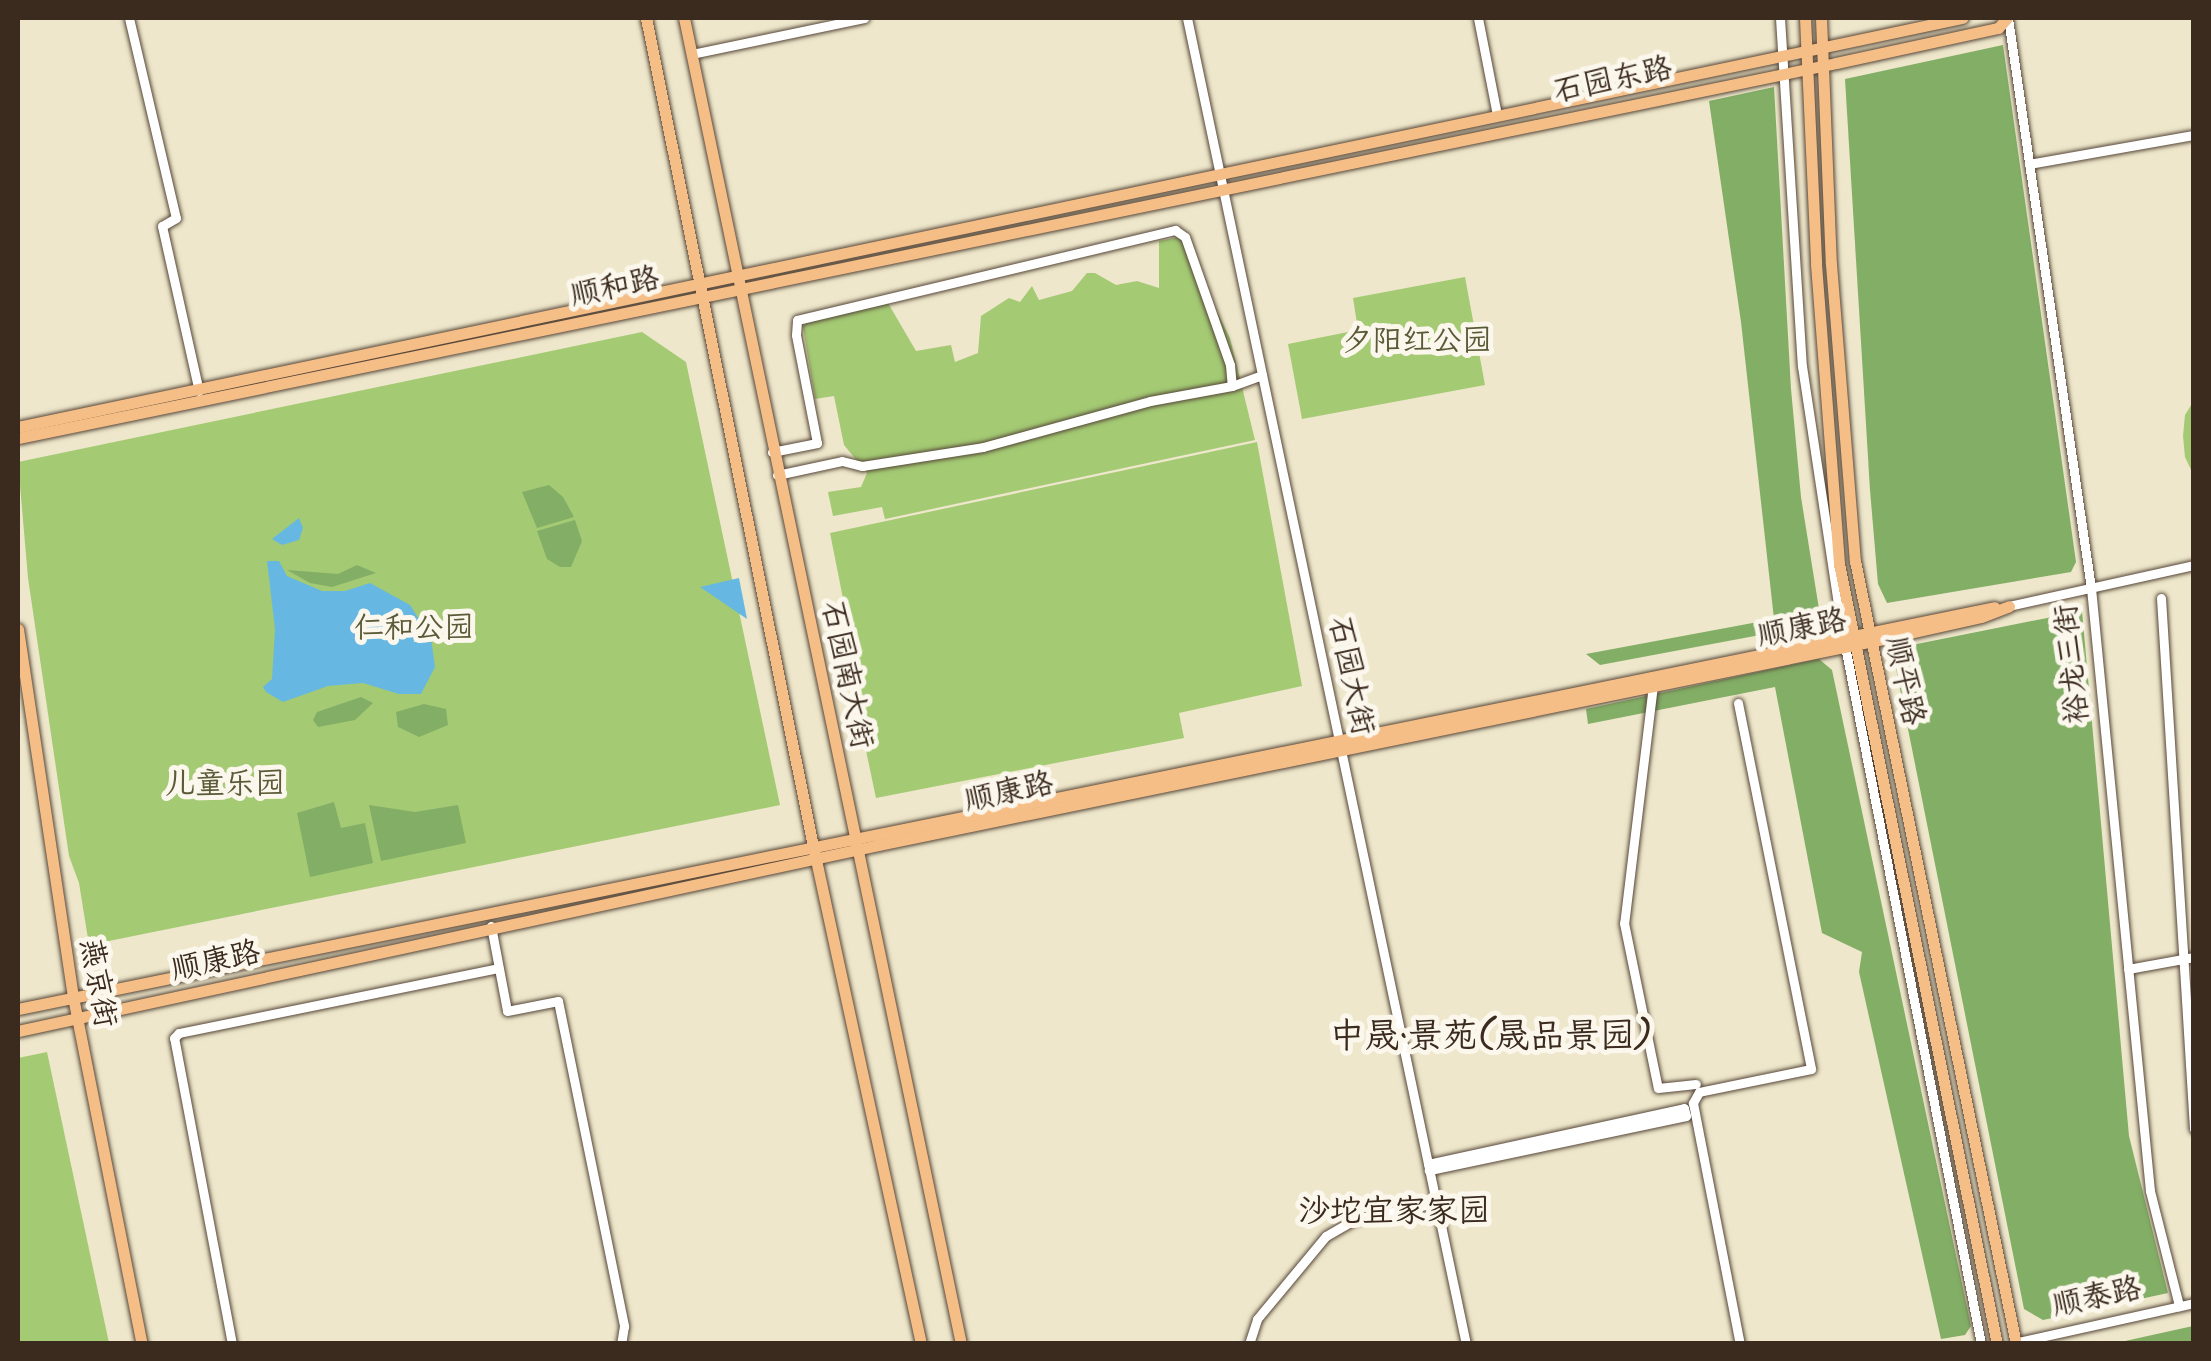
<!DOCTYPE html>
<html>
<head>
<meta charset="utf-8">
<style>
	body { margin:0 }
	#map { position:relative; width:2211px; height:1361px; overflow:hidden; background:#eee7cb; font-family:Kalam,"LXGW WenKai TC",sans-serif }
	div>[style] { position:absolute }
	.green>* { inset:0; background:#a4ca74 }
	.forest>* { inset:0; background:#83ae66 }
	.water>* { inset:0; background:#66b8e2 }
	.roads { filter:drop-shadow(0 0 2px #564638) drop-shadow(0 0 2px #564638) }
	.minor>* { height:9px; margin:-4.5px; padding:0 4.5px; transform-origin:4.5px; border-radius:4.5px; background:#fff }
	.major>* { height:11px; margin:-5.5px; padding:0 5.5px; transform-origin:5.5px; border-radius:5.5px; background:#f6be87 }
	span { translate:-50% -50%; white-space:nowrap; text-align:center; line-height:1.15; -webkit-text-stroke:10px #fbf7ec; paint-order:stroke }
	.street-label { font-size:30px; color:#3b2a1e }
	.park-label { font-size:30px; color:#5a5a38 }
	.neighbourhood-label { font-size:32px; color:#3b2a1e }
	.quarter-label { font-size:35px; color:#3b2a1e }
	.frame { position:absolute; inset:0; border:20px solid #3b2a1e; pointer-events:none }
</style>
</head>
<body>
<div id="map">
	<div class="green">
		<i style="clip-path:polygon(1180px 237px,1230px 338px,1255px 440px,885px 519px,882px 507px,833px 516px,828px 492px,861px 487px,867px 473px,844px 445px,834px 396px,815px 399px,803px 327px,807px 322px,888px 303px,916px 351px,951px 345px,955px 362px,978px 353px,981px 316px,1009px 298px,1020px 302px,1032px 286px,1039px 300px,1072px 291px,1087px 273px,1095px 273px,1116px 285px,1137px 281px,1159px 288px,1159px 241px)"></i>
		<i style="clip-path:polygon(1465px 277px,1485px 385px,1302px 419px,1288px 344px,1358px 330px,1353px 298px)"></i>
		<i style="clip-path:polygon(642px 332px,686px 362px,780px 805px,89px 945px,79px 883px,69px 856px,28px 578px,18px 462px)"></i>
		<i style="clip-path:polygon(2193px 402px,2193px 474px,2185px 457px,2183px 436px,2185px 415px)"></i>
		<i style="clip-path:polygon(1257px 442px,1302px 686px,1179px 713px,1184px 738px,876px 798px,848px 665px,855px 659px,830px 533px)"></i>
		<i style="clip-path:polygon(47px 1052px,109px 1343px,18px 1343px,18px 1058px)"></i>
	</div>
	<div class="forest">
		<i style="clip-path:polygon(2003px 45px,2076px 562px,2071px 572px,1887px 603px,1878px 584px,1870px 490px,1845px 79px)"></i>
		<i style="clip-path:polygon(1774px 87px,1791px 389px,1801px 497px,1819px 609px,1814px 625px,1600px 665px,1586px 654px,1774px 619px,1741px 322px,1709px 101px)"></i>
		<i style="clip-path:polygon(549px 485px,563px 497px,574px 517px,537px 528px,522px 492px)"></i>
		<i style="clip-path:polygon(575px 520px,582px 541px,571px 567px,560px 567px,547px 559px,537px 531px)"></i>
		<i style="clip-path:polygon(357px 565px,376px 573px,332px 587px,310px 583px,287px 570px,338px 574px)"></i>
		<i style="clip-path:polygon(2082px 611px,2129px 1136px,2168px 1293px,2043px 1320px,2024px 1309px,1892px 649px)"></i>
		<i style="clip-path:polygon(1819px 659px,1832px 670px,1971px 1326px,1965px 1335px,1941px 1339px,1859px 972px,1862px 952px,1822px 933px,1775px 687px,1588px 724px,1586px 709px)"></i>
		<i style="clip-path:polygon(361px 697px,373px 703px,355px 720px,318px 727px,313px 720px,317px 712px)"></i>
		<i style="clip-path:polygon(424px 704px,446px 709px,448px 725px,419px 737px,398px 727px,396px 712px)"></i>
		<i style="clip-path:polygon(334px 802px,341px 828px,365px 823px,373px 863px,310px 877px,297px 813px)"></i>
		<i style="clip-path:polygon(369px 805px,415px 812px,458px 805px,466px 843px,381px 861px)"></i>
		<i style="clip-path:polygon(2193px 1326px,2193px 1343px,2116px 1343px)"></i>
	</div>
	<div class="water">
		<i style="clip-path:polygon(299px 518px,303px 528px,299px 540px,282px 545px,272px 539px)"></i>
		<i style="clip-path:polygon(267px 561px,279px 561px,287px 576px,322px 591px,345px 591px,370px 583px,410px 605px,431px 638px,435px 667px,421px 694px,399px 694px,363px 683px,328px 686px,283px 702px,266px 692px,263px 687px,272px 679px,275px 629px)"></i>
		<i style="clip-path:polygon(739px 578px,747px 619px,700px 587px)"></i>
	</div>
	<div class="roads">
		<div class="minor">
			<i style="left:129px;top:18px;width:205px;rotate:76.8deg"></i>
			<i style="left:176px;top:218px;width:16px;rotate:150deg"></i>
			<i style="left:162px;top:226px;width:169px;rotate:77.4deg"></i>
			<i style="left:1187px;top:18px;width:1355px;rotate:78.12deg"></i>
			<i style="left:1478px;top:18px;width:99px;rotate:78.9deg"></i>
			<i style="left:1780px;top:18px;width:349px;rotate:86.4deg"></i>
			<i style="left:1802px;top:366px;width:273px;rotate:81.4deg"></i>
			<i style="left:1843px;top:636px;width:721px;rotate:78.97deg"></i>
			<i style="left:2008px;top:18px;width:576px;rotate:81.72deg"></i>
			<i style="left:2091px;top:588px;width:606px;rotate:84.41deg"></i>
			<i style="left:2150px;top:1191px;width:119px;rotate:75.8deg"></i>
			<i style="left:692px;top:54px;width:176px;rotate:-11.8deg"></i>
			<i style="left:2029px;top:164px;width:168px;rotate:-10deg"></i>
			<i style="left:772px;top:452px;width:46px;rotate:-11.3deg"></i>
			<i style="left:817px;top:443px;width:110px;rotate:-101deg"></i>
			<i style="left:796px;top:335px;width:15px;rotate:-86deg"></i>
			<i style="left:797px;top:320px;width:389px;rotate:-13.4deg"></i>
			<i style="left:1175px;top:230px;width:12px;rotate:35deg"></i>
			<i style="left:1185px;top:237px;width:136px;rotate:70.6deg"></i>
			<i style="left:1230px;top:365px;width:21px;rotate:85deg"></i>
			<i style="left:777px;top:475px;width:66px;rotate:-12.2deg"></i>
			<i style="left:842px;top:461px;width:21px;rotate:14deg"></i>
			<i style="left:862px;top:466px;width:122px;rotate:-8.9deg"></i>
			<i style="left:983px;top:447px;width:173px;rotate:-15.4deg"></i>
			<i style="left:1150px;top:401px;width:83px;rotate:-10.4deg"></i>
			<i style="left:1232px;top:386px;width:32px;rotate:-20deg"></i>
			<i style="left:2161px;top:598px;width:532px;rotate:86.44deg"></i>
			<i style="left:2009px;top:606px;width:189px;rotate:-12.5deg"></i>
			<i style="left:1653px;top:685px;width:240px;rotate:96.9deg"></i>
			<i style="left:1624px;top:923px;width:168px;rotate:78.4deg"></i>
			<i style="left:1658px;top:1088px;width:38px;rotate:-6deg"></i>
			<i style="left:1738px;top:703px;width:373px;rotate:78.7deg"></i>
			<i style="left:1811px;top:1069px;width:114px;rotate:168.4deg"></i>
			<i style="left:1699px;top:1092px;width:13px;rotate:119deg"></i>
			<i style="left:1693px;top:1103px;width:246px;rotate:79deg"></i>
			<i style="left:491px;top:926px;width:86px;rotate:79.3deg"></i>
			<i style="left:507px;top:1011px;width:52px;rotate:-11.1deg"></i>
			<i style="left:558px;top:1001px;width:332px;rotate:78.5deg"></i>
			<i style="left:624px;top:1326px;width:18px;rotate:99deg"></i>
			<i style="left:2128px;top:969px;width:67px;rotate:-10.3deg"></i>
			<i style="left:1428px;top:1164px;width:262px;rotate:-12.3deg"></i>
			<i style="left:1684px;top:1108px;width:8px;rotate:76deg"></i>
			<i style="left:1686px;top:1116px;width:263px;rotate:168.1deg"></i>
			<i style="left:2014px;top:1343px;width:184px;rotate:-12.5deg"></i>
			<i style="left:232px;top:1344px;width:311px;rotate:-100.7deg"></i>
			<i style="left:174px;top:1038px;width:7px;rotate:-45deg"></i>
			<i style="left:179px;top:1033px;width:326px;rotate:-11.5deg"></i>
			<i style="left:1249px;top:1344px;width:26px;rotate:-72deg"></i>
			<i style="left:1257px;top:1319px;width:108px;rotate:-50.3deg"></i>
			<i style="left:1326px;top:1236px;width:34px;rotate:-30deg"></i>
			<i style="left:1355px;top:1219px;width:83px;rotate:-11.2deg"></i>
		</div>
		<div class="major">
			<i style="left:646px;top:18px;width:845px;rotate:78.6deg"></i>
			<i style="left:813px;top:846px;width:510px;rotate:77.76deg"></i>
			<i style="left:684px;top:18px;width:1355px;rotate:78.2deg"></i>
			<i style="left:1805px;top:18px;width:246px;rotate:87.4deg"></i>
			<i style="left:1816px;top:264px;width:301px;rotate:85.6deg"></i>
			<i style="left:1839px;top:564px;width:796px;rotate:78.55deg"></i>
			<i style="left:1821px;top:18px;width:246px;rotate:87.7deg"></i>
			<i style="left:1831px;top:264px;width:298px;rotate:85.4deg"></i>
			<i style="left:1855px;top:561px;width:799px;rotate:78.38deg"></i>
			<i style="left:18px;top:427px;width:1987px;rotate:-11.88deg"></i>
			<i style="left:18px;top:438px;width:1856px;rotate:-11.65deg"></i>
			<i style="left:1836px;top:63px;width:166px;rotate:-12.2deg"></i>
			<i style="left:1998px;top:28px;width:13px;rotate:-48deg"></i>
			<i style="left:18px;top:629px;width:372px;rotate:81.5deg"></i>
			<i style="left:73px;top:997px;width:354px;rotate:78.8deg"></i>
			<i style="left:18px;top:1009px;width:2017px;rotate:-11.49deg"></i>
			<i style="left:18px;top:1031px;width:880px;rotate:-12.2deg"></i>
			<i style="left:878px;top:845px;width:1026px;rotate:-11.58deg"></i>
			<i style="left:1883px;top:639px;width:100px;rotate:-12.7deg"></i>
			<i style="left:1981px;top:617px;width:30px;rotate:-21deg"></i>
		</div>
	</div>
	<div class="street-label">
		<span style="left:1613px;top:81px;rotate:-12deg">石园东路</span>
		<span style="left:615px;top:288px;rotate:-12deg">顺和路</span>
		<span style="left:1802px;top:629px;rotate:-11deg">顺康路</span>
		<span style="left:2073px;top:664px;rotate:-96deg">裕龙三街</span>
		<span style="left:846px;top:675px;rotate:78deg">石园南大街</span>
		<span style="left:1350px;top:676px;rotate:78deg">石园大街</span>
		<span style="left:1904px;top:681px;rotate:78deg">顺平路</span>
		<span style="left:1009px;top:793px;rotate:-12deg">顺康路</span>
		<span style="left:216px;top:962px;rotate:-12deg">顺康路</span>
		<span style="left:97px;top:983px;rotate:80deg">燕京街</span>
		<span style="left:2097px;top:1298px;rotate:-12deg">顺泰路</span>
	</div>
	<div class="park-label">
		<span style="left:1417px;top:342px">夕阳红公园</span>
		<span style="left:414px;top:629px">仁和公园</span>
		<span style="left:225px;top:785px">儿童乐园</span>
	</div>
	<div class="neighbourhood-label">
		<span style="left:1394px;top:1213px">沙坨宜家家园</span>
	</div>
	<div class="quarter-label">
		<span style="left:1491px;top:1038px">中晟·景苑(晟品景园)</span>
	</div>
	<div class="frame"></div>
</div>
</body>
</html>
